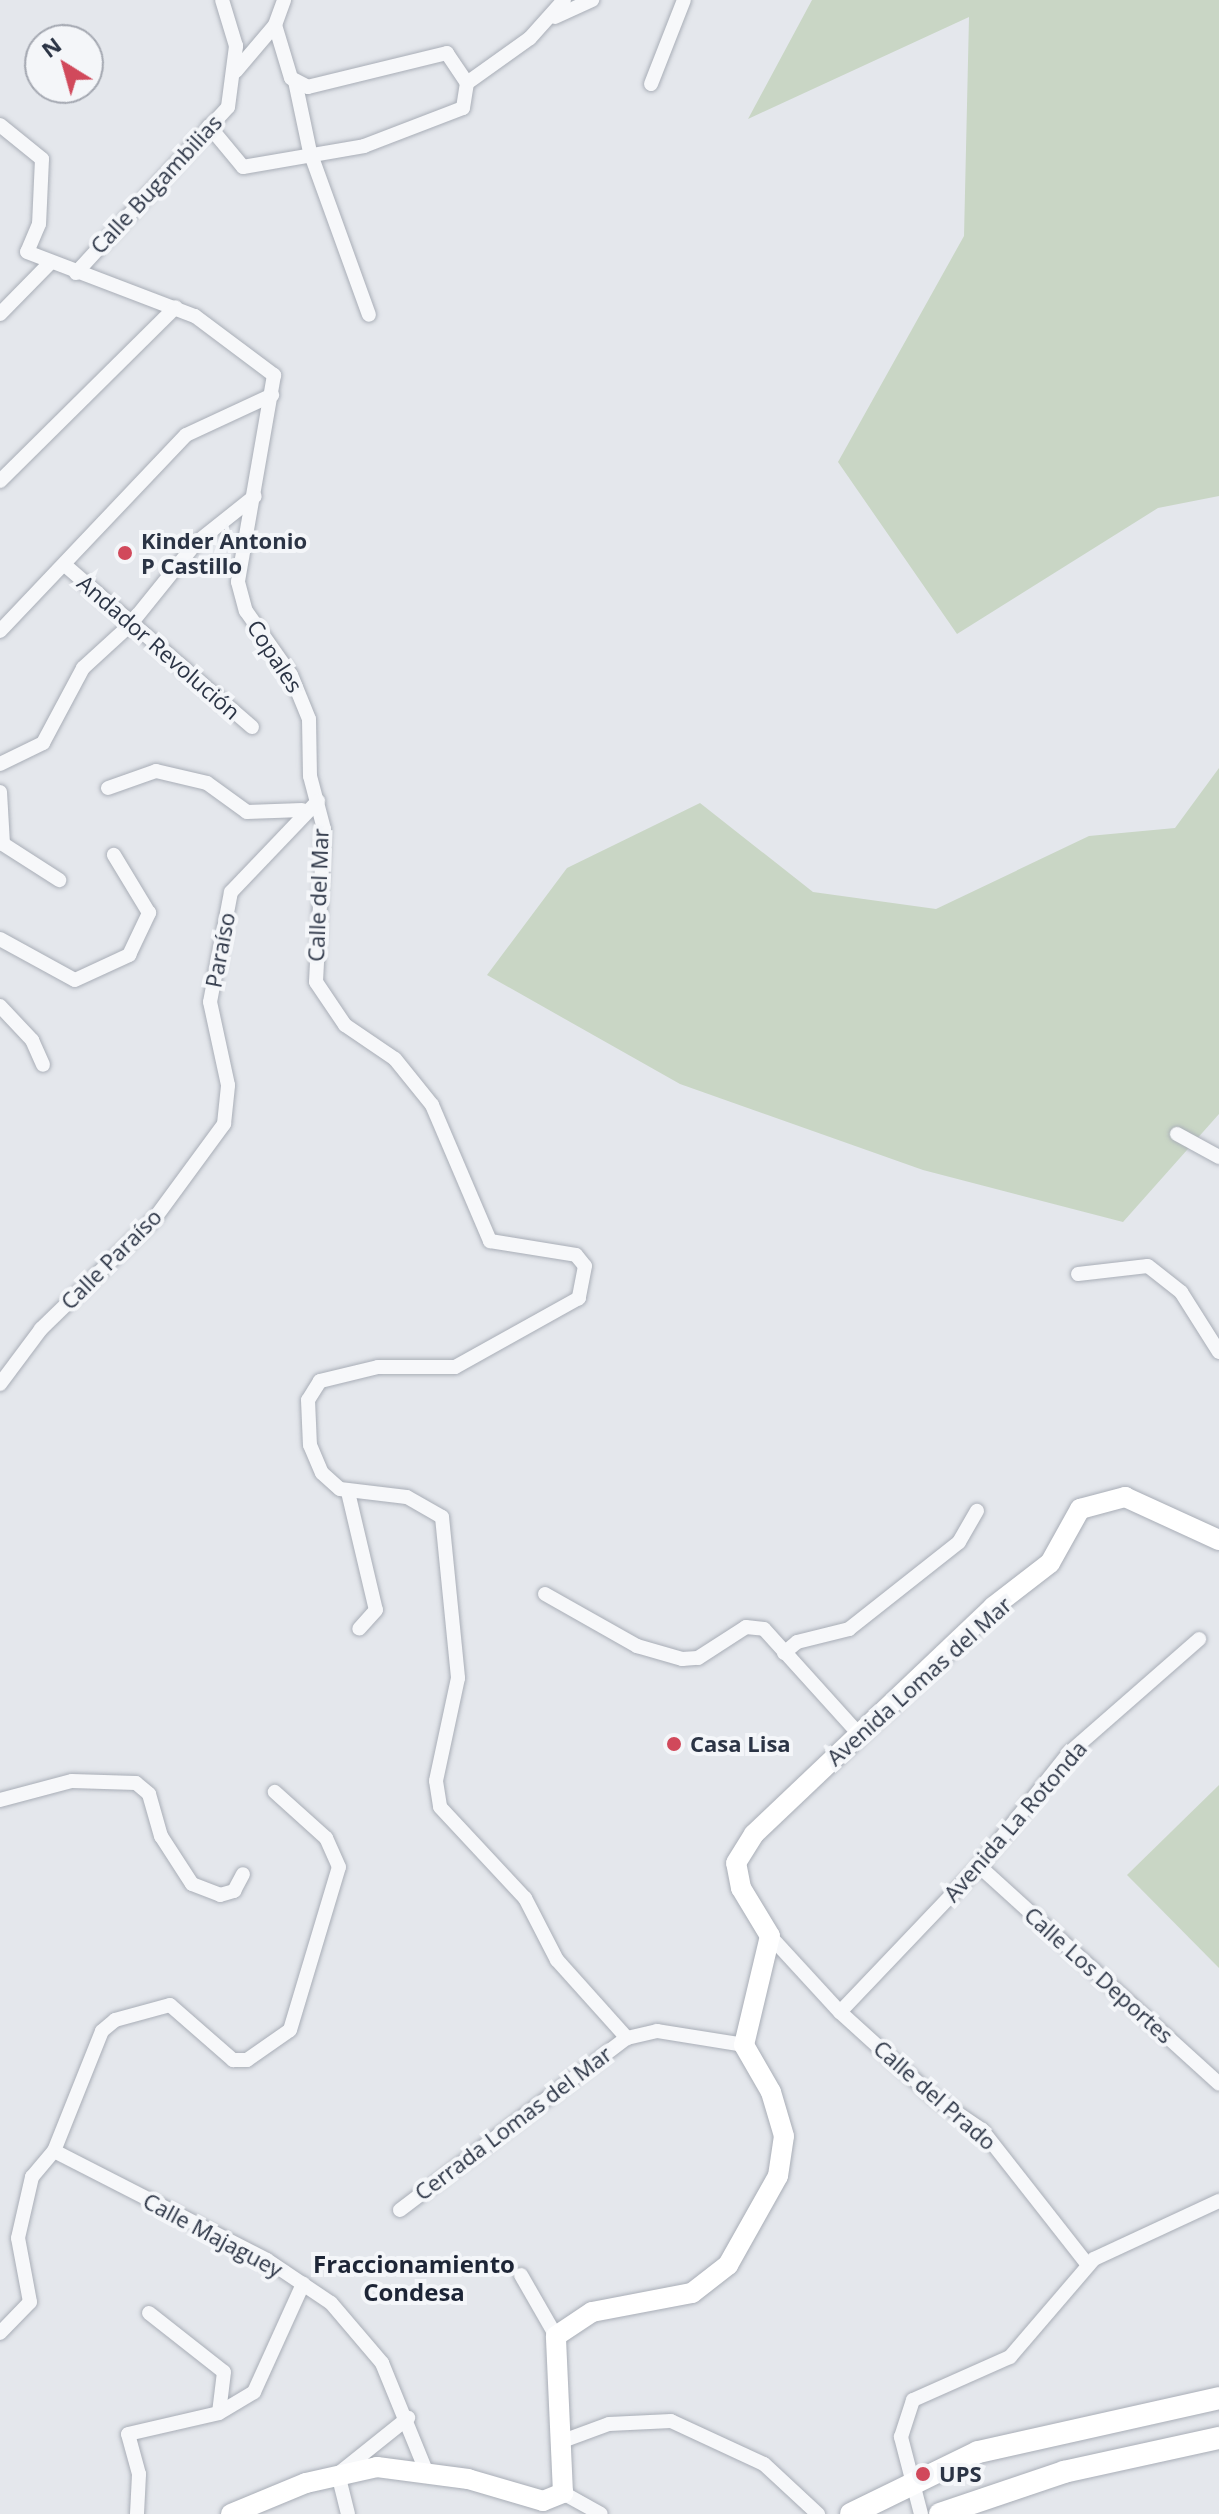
<!DOCTYPE html>
<html>
<head>
<meta charset="utf-8">
<style>
	body { margin:0 }
	#map { position:relative; width:1219px; height:2514px; overflow:hidden; background:#e4e7ec; font-family:"Open Sans",sans-serif }
	div>[style] { position:absolute }
	.green>* { inset:0; background:#c9d6c5 }
	.roads { filter:drop-shadow(0 0 2px #a9aeb7) drop-shadow(0 0 2px #a9aeb7) }
	.street>* { height:14px; margin:-7px; padding:0 7px; transform-origin:7px; border-radius:7px; background:#f7f8fa }
	.secondary>* { height:20px; margin:-10px; padding:0 10px; transform-origin:10px; border-radius:10px; background:#fff }
	.primary>* { height:22px; margin:-11px; padding:0 11px; transform-origin:11px; border-radius:11px; background:#fff }
	.dots>* { width:22px; height:22px; translate:-50% -50%; box-sizing:border-box; border:4px solid #f4f6f9; border-radius:50% }
	span { translate:-50% -50%; white-space:nowrap; text-align:center; line-height:1.15; -webkit-text-stroke:8px #f4f6f9; paint-order:stroke }
	.street-label { font-size:22px; color:#2b3445 }
	.poi-label { font-size:22px; color:#2b3445; font-weight:700 }
	.left { translate:0 -50%; text-align:left }
	.neighbourhood-label { font-size:24px; color:#1d2536; font-weight:700 }
	.north { position:absolute; left:24px; top:24px; width:80px; height:80px; box-sizing:border-box; background:#f4f6f9; border:2px solid #a4a8b1; border-radius:50%; rotate:323deg; font-size:22px; font-weight:700; line-height:32px; text-align:center; color:#2b3445 }
	.north::after { content:''; display:block; margin:auto; width:28px; height:36px; background:#d1495b; clip-path:polygon(50% 0,100% 100%,50% 72%,0 100%) }
</style>
</head>
<body>
<div id="map">
	<div class="green">
		<i style="clip-path:polygon(812px 0,1219px 0,1219px 496px,1158px 508px,957px 634px,838px 462px,964px 236px,969px 17px,748px 119px)"></i>
		<i style="clip-path:polygon(1219px 768px,1219px 1114px,1123px 1222px,923px 1170px,680px 1084px,487px 975px,567px 868px,700px 803px,813px 892px,936px 909px,1089px 836px,1175px 828px)"></i>
		<i style="clip-path:polygon(1219px 1785px,1219px 1968px,1127px 1875px)"></i>
	</div>
	<div class="roads">
		<div class="street">
			<i style="left:555px;top:17px;width:41px;rotate:-24.7deg"></i>
			<i style="left:236px;top:71px;width:60px;rotate:-49.7deg"></i>
			<i style="left:275px;top:25px;width:27px;rotate:-70deg"></i>
			<i style="left:295px;top:81px;width:73px;rotate:78.1deg"></i>
			<i style="left:310px;top:152px;width:173px;rotate:70.1deg"></i>
			<i style="left:467px;top:83px;width:77px;rotate:-35.5deg"></i>
			<i style="left:530px;top:38px;width:51px;rotate:-48.2deg"></i>
			<i style="left:651px;top:84px;width:90px;rotate:-68.6deg"></i>
			<i style="left:0;top:125px;width:54px;rotate:39deg"></i>
			<i style="left:42px;top:159px;width:65px;rotate:92.6deg"></i>
			<i style="left:39px;top:224px;width:30px;rotate:113deg"></i>
			<i style="left:27px;top:252px;width:180px;rotate:20.9deg"></i>
			<i style="left:195px;top:316px;width:99px;rotate:36.8deg"></i>
			<i style="left:274px;top:375px;width:210px;rotate:99.9deg"></i>
			<i style="left:238px;top:582px;width:30px;rotate:75deg"></i>
			<i style="left:246px;top:611px;width:78px;rotate:54.9deg"></i>
			<i style="left:291px;top:675px;width:48px;rotate:67.8deg"></i>
			<i style="left:309px;top:719px;width:57px;rotate:89deg"></i>
			<i style="left:310px;top:776px;width:55px;rotate:75.2deg"></i>
			<i style="left:324px;top:829px;width:153px;rotate:93deg"></i>
			<i style="left:316px;top:982px;width:52px;rotate:56deg"></i>
			<i style="left:345px;top:1025px;width:60px;rotate:34.2deg"></i>
			<i style="left:395px;top:1059px;width:59px;rotate:51.2deg"></i>
			<i style="left:432px;top:1105px;width:148px;rotate:66.9deg"></i>
			<i style="left:490px;top:1241px;width:87px;rotate:9.2deg"></i>
			<i style="left:576px;top:1255px;width:14px;rotate:51deg"></i>
			<i style="left:585px;top:1266px;width:33px;rotate:101deg"></i>
			<i style="left:579px;top:1298px;width:142px;rotate:150.9deg"></i>
			<i style="left:455px;top:1367px;width:77px;rotate:180deg"></i>
			<i style="left:378px;top:1367px;width:60px;rotate:166.4deg"></i>
			<i style="left:320px;top:1381px;width:22px;rotate:122deg"></i>
			<i style="left:308px;top:1400px;width:45px;rotate:87.5deg"></i>
			<i style="left:310px;top:1445px;width:30px;rotate:67deg"></i>
			<i style="left:322px;top:1473px;width:24px;rotate:42deg"></i>
			<i style="left:340px;top:1489px;width:67px;rotate:6.8deg"></i>
			<i style="left:407px;top:1497px;width:40px;rotate:29.7deg"></i>
			<i style="left:442px;top:1517px;width:162px;rotate:84.3deg"></i>
			<i style="left:458px;top:1678px;width:105px;rotate:102.1deg"></i>
			<i style="left:436px;top:1781px;width:26px;rotate:81deg"></i>
			<i style="left:440px;top:1807px;width:125px;rotate:47deg"></i>
			<i style="left:525px;top:1898px;width:70px;rotate:62.7deg"></i>
			<i style="left:557px;top:1960px;width:105px;rotate:48.1deg"></i>
			<i style="left:209px;top:126px;width:53px;rotate:50.3deg"></i>
			<i style="left:243px;top:167px;width:123px;rotate:-9.8deg"></i>
			<i style="left:364px;top:146px;width:106px;rotate:-21deg"></i>
			<i style="left:463px;top:108px;width:25px;rotate:-81deg"></i>
			<i style="left:467px;top:83px;width:36px;rotate:-124deg"></i>
			<i style="left:447px;top:53px;width:143px;rotate:166.3deg"></i>
			<i style="left:308px;top:87px;width:19px;rotate:-152deg"></i>
			<i style="left:291px;top:78px;width:55px;rotate:-106.8deg"></i>
			<i style="left:76px;top:273px;width:225px;rotate:-47.5deg"></i>
			<i style="left:228px;top:107px;width:62px;rotate:-82.5deg"></i>
			<i style="left:236px;top:46px;width:48px;rotate:-106.9deg"></i>
			<i style="left:0;top:314px;width:70px;rotate:-45.6deg"></i>
			<i style="left:0;top:481px;width:247px;rotate:-44.7deg"></i>
			<i style="left:66px;top:566px;width:246px;rotate:40.9deg"></i>
			<i style="left:0;top:631px;width:270px;rotate:-46.5deg"></i>
			<i style="left:186px;top:435px;width:95px;rotate:-24.9deg"></i>
			<i style="left:0;top:764px;width:48px;rotate:-26deg"></i>
			<i style="left:43px;top:743px;width:85px;rotate:-61.9deg"></i>
			<i style="left:83px;top:668px;width:62px;rotate:-42.4deg"></i>
			<i style="left:129px;top:626px;width:107px;rotate:-51.1deg"></i>
			<i style="left:196px;top:543px;width:75px;rotate:-38.5deg"></i>
			<i style="left:108px;top:788px;width:51px;rotate:-19.5deg"></i>
			<i style="left:156px;top:771px;width:52px;rotate:13.2deg"></i>
			<i style="left:207px;top:783px;width:49px;rotate:35.9deg"></i>
			<i style="left:247px;top:812px;width:55px;rotate:-2.1deg"></i>
			<i style="left:0;top:792px;width:52px;rotate:86.7deg"></i>
			<i style="left:3px;top:844px;width:67px;rotate:32.7deg"></i>
			<i style="left:0;top:939px;width:85px;rotate:28.7deg"></i>
			<i style="left:75px;top:980px;width:60px;rotate:-24.8deg"></i>
			<i style="left:129px;top:955px;width:47px;rotate:-64.5deg"></i>
			<i style="left:149px;top:913px;width:68px;rotate:-121.1deg"></i>
			<i style="left:0;top:1006px;width:47px;rotate:46.7deg"></i>
			<i style="left:32px;top:1040px;width:27px;rotate:66deg"></i>
			<i style="left:1177px;top:1134px;width:48px;rotate:28.7deg"></i>
			<i style="left:1078px;top:1274px;width:70px;rotate:-6.5deg"></i>
			<i style="left:1148px;top:1266px;width:42px;rotate:38.2deg"></i>
			<i style="left:1181px;top:1292px;width:71px;rotate:57.7deg"></i>
			<i style="left:0;top:1384px;width:69px;rotate:-53.3deg"></i>
			<i style="left:41px;top:1329px;width:159px;rotate:-44.2deg"></i>
			<i style="left:155px;top:1218px;width:117px;rotate:-53.7deg"></i>
			<i style="left:224px;top:1124px;width:39px;rotate:-84deg"></i>
			<i style="left:228px;top:1085px;width:85px;rotate:-102.2deg"></i>
			<i style="left:210px;top:1002px;width:112px;rotate:-79.2deg"></i>
			<i style="left:231px;top:892px;width:126px;rotate:-46.3deg"></i>
			<i style="left:348px;top:1492px;width:121px;rotate:76.7deg"></i>
			<i style="left:376px;top:1610px;width:25px;rotate:132deg"></i>
			<i style="left:545px;top:1594px;width:106px;rotate:29.5deg"></i>
			<i style="left:637px;top:1646px;width:47px;rotate:16.1deg"></i>
			<i style="left:682px;top:1659px;width:16px;rotate:-4deg"></i>
			<i style="left:698px;top:1658px;width:57px;rotate:-32.9deg"></i>
			<i style="left:746px;top:1627px;width:18px;rotate:6deg"></i>
			<i style="left:764px;top:1629px;width:142px;rotate:47.9deg"></i>
			<i style="left:784px;top:1653px;width:17px;rotate:-40deg"></i>
			<i style="left:797px;top:1642px;width:54px;rotate:-14deg"></i>
			<i style="left:849px;top:1629px;width:140px;rotate:-38.3deg"></i>
			<i style="left:959px;top:1542px;width:36px;rotate:-60deg"></i>
			<i style="left:0;top:1800px;width:74px;rotate:-14.8deg"></i>
			<i style="left:72px;top:1781px;width:64px;rotate:1.8deg"></i>
			<i style="left:136px;top:1783px;width:17px;rotate:40deg"></i>
			<i style="left:149px;top:1794px;width:44px;rotate:74.1deg"></i>
			<i style="left:161px;top:1836px;width:57px;rotate:57.1deg"></i>
			<i style="left:192px;top:1884px;width:30px;rotate:21deg"></i>
			<i style="left:220px;top:1895px;width:15px;rotate:-16deg"></i>
			<i style="left:234px;top:1891px;width:19px;rotate:-62deg"></i>
			<i style="left:979px;top:1866px;width:324px;rotate:42.2deg"></i>
			<i style="left:770px;top:1936px;width:103px;rotate:47.4deg"></i>
			<i style="left:840px;top:2012px;width:128px;rotate:42.2deg"></i>
			<i style="left:935px;top:2098px;width:57px;rotate:34.2deg"></i>
			<i style="left:982px;top:2130px;width:170px;rotate:51.9deg"></i>
			<i style="left:840px;top:2012px;width:202px;rotate:-46.4deg"></i>
			<i style="left:979px;top:1866px;width:144px;rotate:-51.5deg"></i>
			<i style="left:1069px;top:1753px;width:173px;rotate:-41.2deg"></i>
			<i style="left:54px;top:2151px;width:239px;rotate:27.1deg"></i>
			<i style="left:267px;top:2260px;width:77px;rotate:33.9deg"></i>
			<i style="left:331px;top:2303px;width:79px;rotate:49.6deg"></i>
			<i style="left:382px;top:2363px;width:119px;rotate:67.8deg"></i>
			<i style="left:400px;top:2210px;width:285px;rotate:-37.2deg"></i>
			<i style="left:627px;top:2038px;width:31px;rotate:-13deg"></i>
			<i style="left:657px;top:2031px;width:88px;rotate:9.1deg"></i>
			<i style="left:521px;top:2275px;width:70px;rotate:60.2deg"></i>
			<i style="left:149px;top:2313px;width:95px;rotate:38.2deg"></i>
			<i style="left:224px;top:2372px;width:41px;rotate:97deg"></i>
			<i style="left:0;top:2333px;width:43px;rotate:-45.9deg"></i>
			<i style="left:30px;top:2302px;width:65px;rotate:-100.6deg"></i>
			<i style="left:18px;top:2238px;width:63px;rotate:-77.1deg"></i>
			<i style="left:32px;top:2177px;width:34px;rotate:-50deg"></i>
			<i style="left:54px;top:2151px;width:129px;rotate:-68.2deg"></i>
			<i style="left:102px;top:2031px;width:17px;rotate:-40deg"></i>
			<i style="left:115px;top:2020px;width:57px;rotate:-15.3deg"></i>
			<i style="left:170px;top:2005px;width:84px;rotate:41.1deg"></i>
			<i style="left:233px;top:2060px;width:14px"></i>
			<i style="left:247px;top:2060px;width:52px;rotate:-34.9deg"></i>
			<i style="left:290px;top:2030px;width:170px;rotate:-73.3deg"></i>
			<i style="left:339px;top:1867px;width:32px;rotate:-114deg"></i>
			<i style="left:326px;top:1838px;width:69px;rotate:-138deg"></i>
			<i style="left:560px;top:2442px;width:52px;rotate:-20.2deg"></i>
			<i style="left:609px;top:2424px;width:62px;rotate:-2.8deg"></i>
			<i style="left:671px;top:2421px;width:102px;rotate:24.8deg"></i>
			<i style="left:764px;top:2464px;width:74px;rotate:42.8deg"></i>
			<i style="left:563px;top:2493px;width:43px;rotate:28.9deg"></i>
			<i style="left:137px;top:2514px;width:40px;rotate:-87.1deg"></i>
			<i style="left:139px;top:2474px;width:41px;rotate:-105.4deg"></i>
			<i style="left:128px;top:2434px;width:93px;rotate:-13deg"></i>
			<i style="left:219px;top:2413px;width:41px;rotate:-31deg"></i>
			<i style="left:254px;top:2392px;width:119px;rotate:-65.6deg"></i>
			<i style="left:348px;top:2514px;width:41px;rotate:-104deg"></i>
			<i style="left:338px;top:2474px;width:90px;rotate:-38.7deg"></i>
			<i style="left:921px;top:2514px;width:80px;rotate:-104.6deg"></i>
			<i style="left:901px;top:2437px;width:39px;rotate:-72deg"></i>
			<i style="left:913px;top:2400px;width:106px;rotate:-23.9deg"></i>
			<i style="left:1010px;top:2357px;width:129px;rotate:-49.4deg"></i>
			<i style="left:1094px;top:2259px;width:138px;rotate:-24.9deg"></i>
		</div>
		<div class="secondary">
			<i style="left:231px;top:2514px;width:81px;rotate:-22.5deg"></i>
			<i style="left:306px;top:2483px;width:73px;rotate:-12.7deg"></i>
			<i style="left:377px;top:2467px;width:92px;rotate:7.5deg"></i>
			<i style="left:468px;top:2479px;width:78px;rotate:16.3deg"></i>
			<i style="left:543px;top:2501px;width:22px;rotate:-22deg"></i>
			<i style="left:563px;top:2493px;width:157px;rotate:-92.6deg"></i>
			<i style="left:556px;top:2336px;width:43px;rotate:-33.7deg"></i>
			<i style="left:592px;top:2312px;width:102px;rotate:-10.8deg"></i>
			<i style="left:692px;top:2293px;width:46px;rotate:-37.9deg"></i>
			<i style="left:728px;top:2265px;width:102px;rotate:-60.7deg"></i>
			<i style="left:778px;top:2176px;width:40px;rotate:-81.5deg"></i>
			<i style="left:784px;top:2136px;width:46px;rotate:-106.5deg"></i>
			<i style="left:771px;top:2092px;width:54px;rotate:-119.9deg"></i>
			<i style="left:744px;top:2045px;width:112px;rotate:-76.6deg"></i>
			<i style="left:770px;top:1936px;width:56px;rotate:-121.1deg"></i>
			<i style="left:741px;top:1888px;width:25px;rotate:-101deg"></i>
			<i style="left:736px;top:1863px;width:34px;rotate:-58deg"></i>
			<i style="left:754px;top:1834px;width:330px;rotate:-43.5deg"></i>
			<i style="left:993px;top:1607px;width:72px;rotate:-37.7deg"></i>
			<i style="left:1050px;top:1563px;width:62px;rotate:-60.9deg"></i>
			<i style="left:1080px;top:1509px;width:47px;rotate:-14.9deg"></i>
			<i style="left:1125px;top:1497px;width:103px;rotate:24.6deg"></i>
		</div>
		<div class="primary">
			<i style="left:851px;top:2514px;width:141px;rotate:-26deg"></i>
			<i style="left:978px;top:2452px;width:247px;rotate:-12.6deg"></i>
			<i style="left:940px;top:2514px;width:131px;rotate:-18.7deg"></i>
			<i style="left:1064px;top:2472px;width:159px;rotate:-12.4deg"></i>
		</div>
	</div>
	<div class="dots">
		<i style="left:125px;top:553px;background:#d1495b"></i>
		<i style="left:674px;top:1744px;background:#d1495b"></i>
		<i style="left:923px;top:2474px;background:#d1495b"></i>
	</div>
	<div class="street-label">
		<span style="left:156px;top:184px;rotate:-47deg">Calle Bugambilias</span>
		<span style="left:159px;top:647px;rotate:41deg">Andador Revolución</span>
		<span style="left:275px;top:656px;rotate:57deg">Copales</span>
		<span style="left:318px;top:895px;rotate:-88deg">Calle del Mar</span>
		<span style="left:220px;top:950px;rotate:-79deg">Paraíso</span>
		<span style="left:111px;top:1259px;rotate:-45deg">Calle Paraíso</span>
		<span style="left:919px;top:1681px;rotate:-42deg">Avenida Lomas del Mar</span>
		<span style="left:1015px;top:1821px;rotate:-49deg">Avenida La Rotonda</span>
		<span style="left:1099px;top:1975px;rotate:42deg">Calle Los Deportes</span>
		<span style="left:935px;top:2095px;rotate:41deg">Calle del Prado</span>
		<span style="left:513px;top:2123px;rotate:-37deg">Cerrada Lomas del Mar</span>
		<span style="left:213px;top:2235px;rotate:28deg">Calle Majaguey</span>
	</div>
	<div class="poi-label">
		<span class="left" style="left:141px;top:553px">Kinder Antonio<br>P Castillo</span>
		<span class="left" style="left:690px;top:1744px">Casa Lisa</span>
		<span class="left" style="left:939px;top:2474px">UPS</span>
	</div>
	<div class="neighbourhood-label">
		<span style="left:414px;top:2278px">Fraccionamiento<br>Condesa</span>
	</div>
	<div class="north">N</div>
</div>
</body>
</html>
